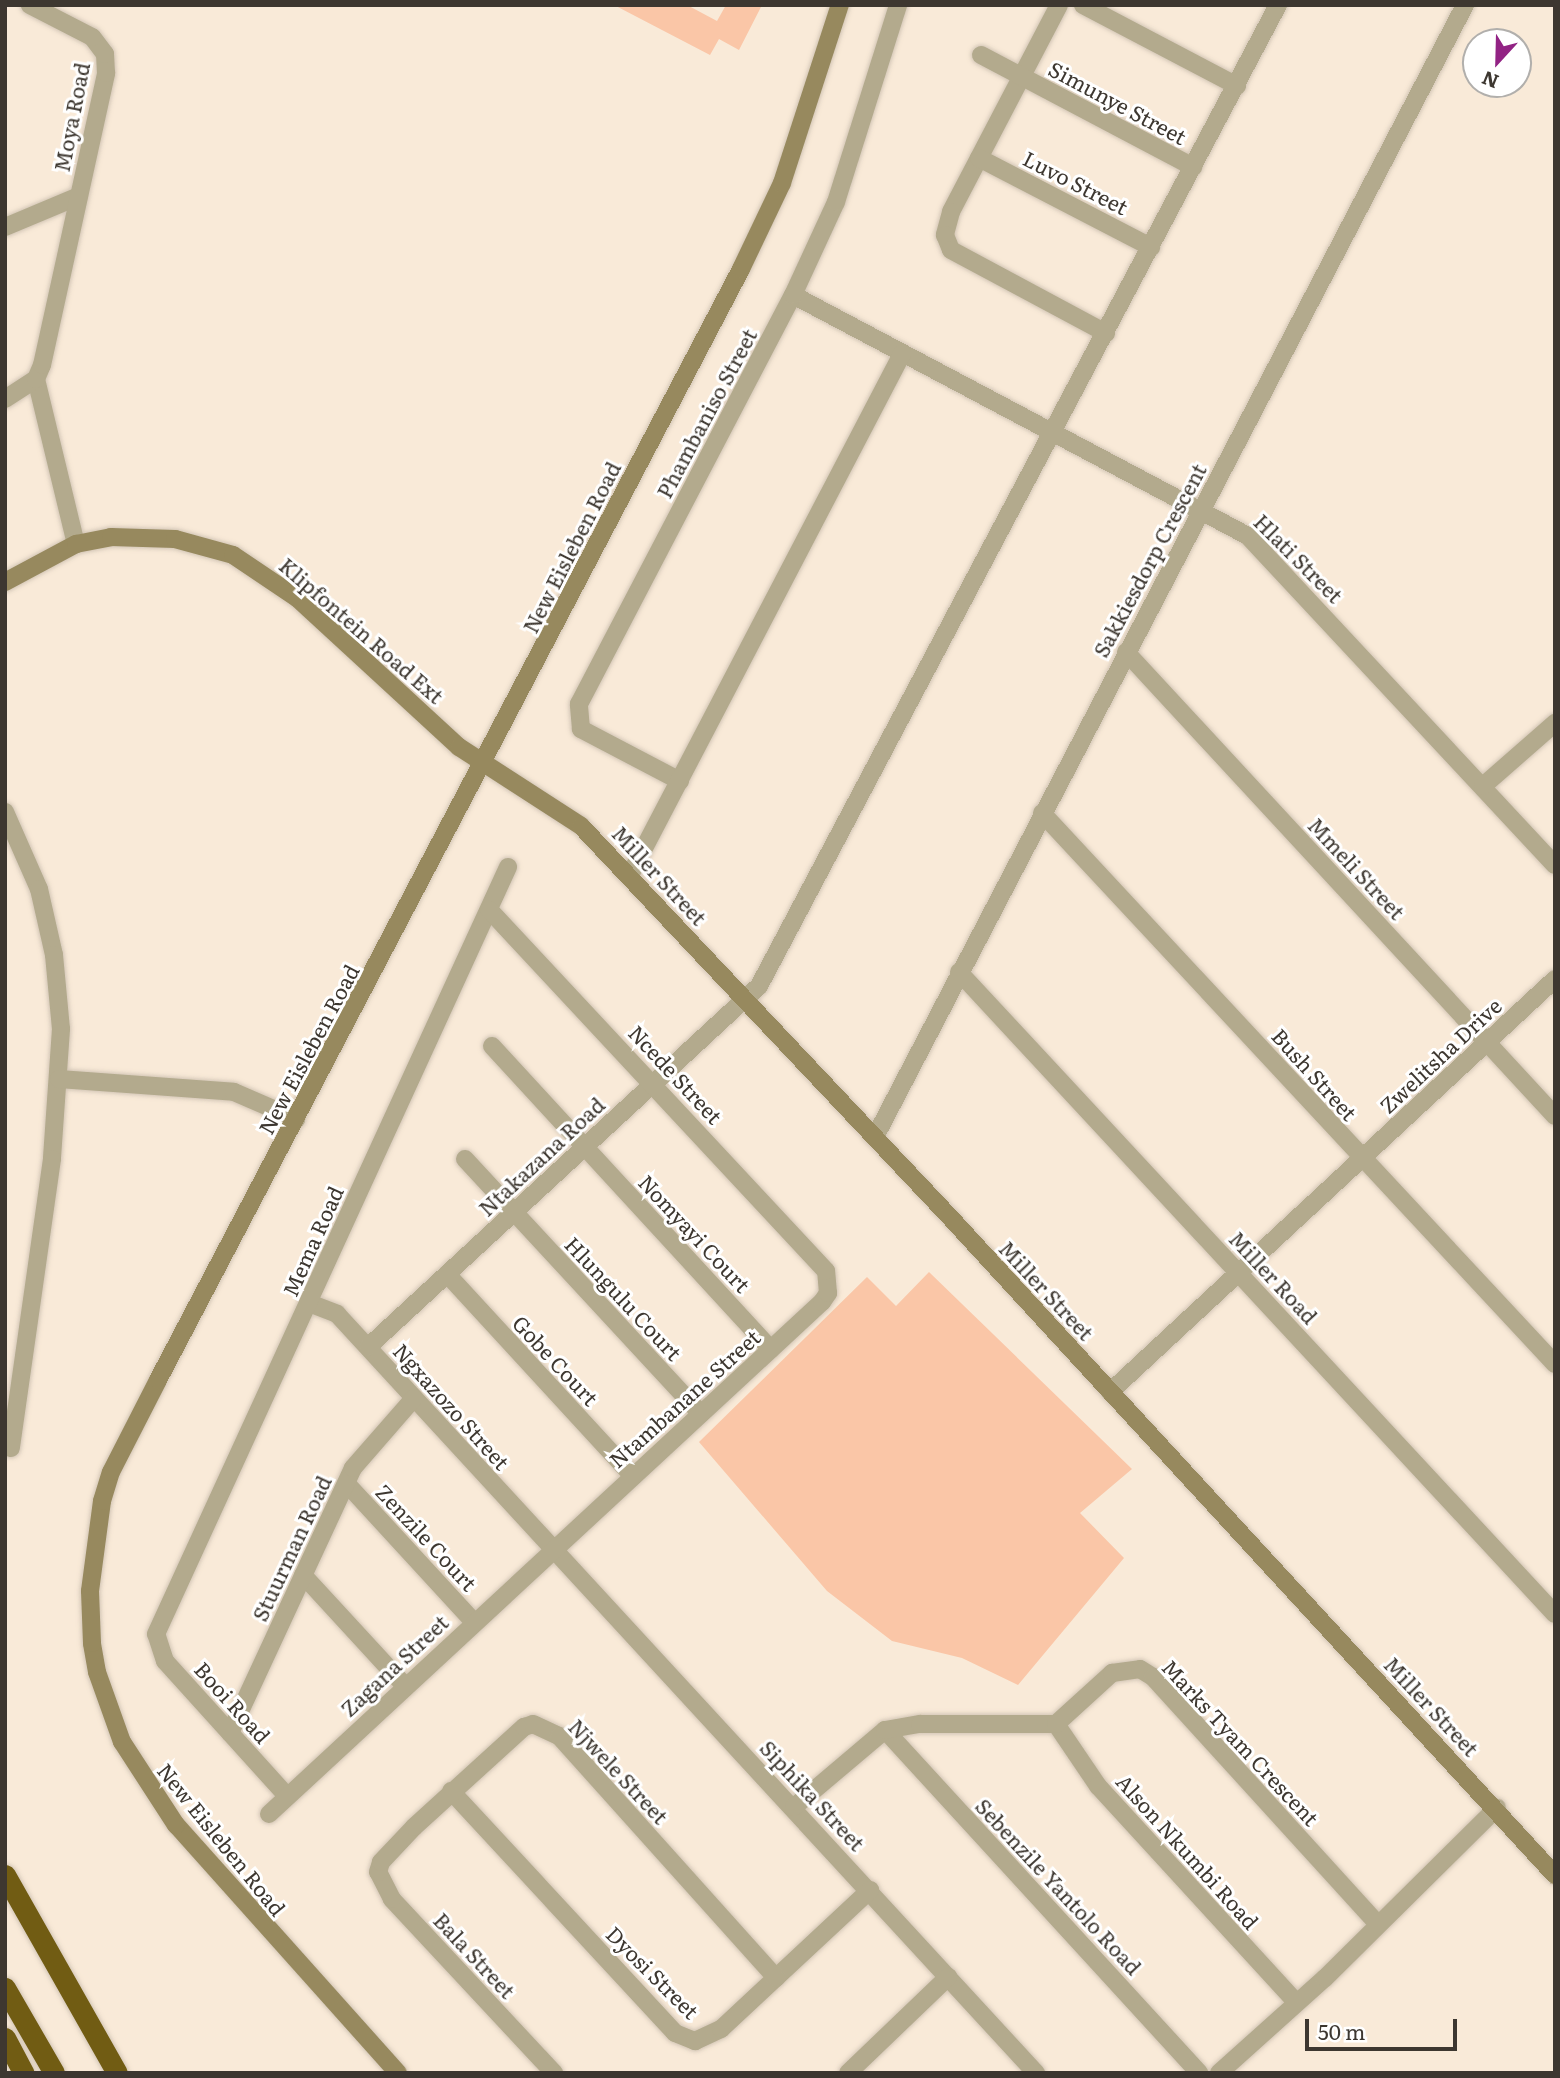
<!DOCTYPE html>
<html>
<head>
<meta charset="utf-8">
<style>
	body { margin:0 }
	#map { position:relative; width:1560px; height:2078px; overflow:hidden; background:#f9ead8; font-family:Literata,serif }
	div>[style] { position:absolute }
	.building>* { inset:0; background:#fac6a7 }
	.roads { filter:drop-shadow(0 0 2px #d3c6b6) drop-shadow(0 0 2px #d3c6b6) }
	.street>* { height:18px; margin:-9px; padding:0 9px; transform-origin:9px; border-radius:9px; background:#b3aa8d }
	.secondary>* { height:18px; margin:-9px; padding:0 9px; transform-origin:9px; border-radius:9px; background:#97895e }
	.highway>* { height:21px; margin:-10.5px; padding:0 10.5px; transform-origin:10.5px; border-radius:10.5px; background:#715c13 }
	span { translate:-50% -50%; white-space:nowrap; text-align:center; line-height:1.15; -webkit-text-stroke:6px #fff; paint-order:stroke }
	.street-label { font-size:21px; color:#3d3730 }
	.frame { position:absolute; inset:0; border:7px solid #3d3730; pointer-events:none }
	.north { position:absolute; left:1462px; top:28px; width:70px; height:70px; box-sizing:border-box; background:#fff; border:2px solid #b1afac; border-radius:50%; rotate:202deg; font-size:19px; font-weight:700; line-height:28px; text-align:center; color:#3d3730 }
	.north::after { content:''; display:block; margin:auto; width:24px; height:32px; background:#922384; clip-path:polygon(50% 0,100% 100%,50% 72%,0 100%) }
	.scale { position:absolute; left:1305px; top:2019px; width:152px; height:32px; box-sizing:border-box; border:4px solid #3d3730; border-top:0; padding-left:9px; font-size:21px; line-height:24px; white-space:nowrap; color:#3d3730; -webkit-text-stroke:5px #fff; paint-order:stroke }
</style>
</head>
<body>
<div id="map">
	<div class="building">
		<i style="clip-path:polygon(614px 5px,687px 5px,717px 21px,726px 5px,762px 5px,739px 50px,719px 39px,710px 55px)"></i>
		<i style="clip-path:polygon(929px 1272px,1132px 1469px,1080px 1513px,1124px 1558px,1018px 1685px,962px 1658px,892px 1641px,827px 1591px,699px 1442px,867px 1277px,896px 1306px)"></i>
	</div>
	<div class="roads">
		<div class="street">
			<i style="left:1059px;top:5px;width:233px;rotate:117.6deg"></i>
			<i style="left:951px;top:212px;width:24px;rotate:105deg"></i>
			<i style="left:945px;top:235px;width:16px;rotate:68deg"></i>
			<i style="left:951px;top:250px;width:176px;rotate:28.2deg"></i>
			<i style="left:1083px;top:5px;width:174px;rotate:27.7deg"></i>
			<i style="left:981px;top:55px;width:240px;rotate:27.8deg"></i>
			<i style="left:979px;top:158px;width:194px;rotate:27.4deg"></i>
			<i style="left:5px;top:227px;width:80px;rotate:-22.7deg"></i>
			<i style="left:793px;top:295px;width:515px;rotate:27.91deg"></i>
			<i style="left:1248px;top:536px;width:450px;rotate:47deg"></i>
			<i style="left:36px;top:379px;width:170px;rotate:76.4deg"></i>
			<i style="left:5px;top:399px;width:37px;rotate:-33deg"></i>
			<i style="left:36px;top:379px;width:15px;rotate:-67deg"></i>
			<i style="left:42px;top:365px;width:299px;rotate:-77.6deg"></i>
			<i style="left:106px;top:73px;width:19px;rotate:-93deg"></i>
			<i style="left:105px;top:54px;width:21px;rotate:-127deg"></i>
			<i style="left:92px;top:37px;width:70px;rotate:-152.7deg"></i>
			<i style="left:1126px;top:652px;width:632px;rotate:47.24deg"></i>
			<i style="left:680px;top:781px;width:112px;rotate:-152.3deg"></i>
			<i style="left:581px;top:729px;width:25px;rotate:-95deg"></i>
			<i style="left:579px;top:704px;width:462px;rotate:-62.4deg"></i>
			<i style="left:793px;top:295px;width:102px;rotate:-65.2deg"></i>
			<i style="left:836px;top:202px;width:207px;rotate:-72.5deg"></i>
			<i style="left:1483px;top:786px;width:96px;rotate:-41.2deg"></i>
			<i style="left:5px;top:812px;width:84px;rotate:66.2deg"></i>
			<i style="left:39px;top:889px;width:68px;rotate:77.2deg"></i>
			<i style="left:54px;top:955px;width:74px;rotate:84.6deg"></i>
			<i style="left:61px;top:1029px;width:130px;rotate:94deg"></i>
			<i style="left:52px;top:1159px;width:292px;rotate:98.1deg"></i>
			<i style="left:1042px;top:813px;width:753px;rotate:47.05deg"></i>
			<i style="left:630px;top:875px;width:588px;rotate:-62.43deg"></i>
			<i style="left:959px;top:972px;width:876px;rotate:47.13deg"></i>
			<i style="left:492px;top:1046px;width:412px;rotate:47.4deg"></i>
			<i style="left:59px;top:1079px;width:175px;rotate:4.2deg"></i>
			<i style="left:234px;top:1092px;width:68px;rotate:23.5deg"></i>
			<i style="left:875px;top:1137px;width:1277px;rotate:-62.47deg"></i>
			<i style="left:465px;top:1159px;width:347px;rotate:47.2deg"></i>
			<i style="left:447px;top:1274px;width:275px;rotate:47.4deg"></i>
			<i style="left:309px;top:1303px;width:30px;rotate:21deg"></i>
			<i style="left:337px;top:1314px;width:1032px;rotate:47.36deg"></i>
			<i style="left:368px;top:1347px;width:532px;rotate:-42.72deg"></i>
			<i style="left:759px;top:986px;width:1110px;rotate:-62.12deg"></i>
			<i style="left:1110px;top:1392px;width:607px;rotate:-42.86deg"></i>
			<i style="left:347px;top:1484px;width:188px;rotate:47.4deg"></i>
			<i style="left:303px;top:1575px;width:151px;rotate:47.4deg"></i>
			<i style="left:1056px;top:1724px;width:75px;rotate:55.9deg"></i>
			<i style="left:1098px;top:1786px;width:293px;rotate:47.5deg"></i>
			<i style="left:885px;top:1730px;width:465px;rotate:47.5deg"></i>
			<i style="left:230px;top:1733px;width:292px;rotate:-65.1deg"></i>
			<i style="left:353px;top:1468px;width:93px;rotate:-48.9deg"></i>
			<i style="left:451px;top:1791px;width:330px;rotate:47.2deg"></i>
			<i style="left:675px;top:2033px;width:22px;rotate:22deg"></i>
			<i style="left:695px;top:2041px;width:29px;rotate:-25deg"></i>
			<i style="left:721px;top:2029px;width:204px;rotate:-43deg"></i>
			<i style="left:287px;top:1796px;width:182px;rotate:-132.1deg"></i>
			<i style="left:165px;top:1661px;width:28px;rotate:-108deg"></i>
			<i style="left:156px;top:1634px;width:844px;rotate:-65.35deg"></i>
			<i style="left:794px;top:1807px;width:119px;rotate:-40.2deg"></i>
			<i style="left:885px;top:1730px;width:36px;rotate:-10deg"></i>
			<i style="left:920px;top:1724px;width:136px"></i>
			<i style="left:1056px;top:1724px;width:76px;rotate:-42.3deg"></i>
			<i style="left:1112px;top:1673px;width:28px;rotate:-8deg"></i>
			<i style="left:1140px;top:1669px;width:15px;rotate:32deg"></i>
			<i style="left:1153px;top:1677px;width:333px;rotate:47.7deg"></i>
			<i style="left:269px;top:1814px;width:754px;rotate:-42.8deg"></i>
			<i style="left:822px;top:1302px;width:11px;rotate:-56deg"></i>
			<i style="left:828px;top:1293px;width:22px;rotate:-95deg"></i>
			<i style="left:826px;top:1271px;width:494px;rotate:-133deg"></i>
			<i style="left:554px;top:2073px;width:238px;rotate:-133deg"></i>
			<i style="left:392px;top:1899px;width:30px;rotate:-117deg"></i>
			<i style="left:378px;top:1872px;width:10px;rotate:-73deg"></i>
			<i style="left:381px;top:1862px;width:48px;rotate:-46.7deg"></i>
			<i style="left:414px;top:1827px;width:149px;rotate:-42.3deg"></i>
			<i style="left:524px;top:1727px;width:9px;rotate:-18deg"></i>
			<i style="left:533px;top:1724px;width:29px;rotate:25deg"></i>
			<i style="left:559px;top:1736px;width:325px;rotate:48.1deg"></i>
			<i style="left:848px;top:2073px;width:139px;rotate:-43.8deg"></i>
			<i style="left:1219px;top:2073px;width:142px;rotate:-41.9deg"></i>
			<i style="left:1325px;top:1978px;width:242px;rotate:-44.7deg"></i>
		</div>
		<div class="secondary">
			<i style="left:5px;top:582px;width:81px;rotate:-28.2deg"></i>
			<i style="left:76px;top:544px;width:36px;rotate:-11deg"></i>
			<i style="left:111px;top:537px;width:64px;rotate:1.8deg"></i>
			<i style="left:175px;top:539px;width:60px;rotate:15.4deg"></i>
			<i style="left:233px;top:555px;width:77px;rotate:33.9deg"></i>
			<i style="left:297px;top:598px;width:220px;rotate:42.6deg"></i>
			<i style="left:459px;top:747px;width:145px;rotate:32.9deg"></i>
			<i style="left:581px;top:826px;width:535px;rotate:46.67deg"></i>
			<i style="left:948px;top:1215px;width:897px;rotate:47.4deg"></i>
			<i style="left:398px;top:2073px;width:333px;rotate:-131.8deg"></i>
			<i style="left:176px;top:1825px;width:99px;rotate:-123deg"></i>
			<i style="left:122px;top:1742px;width:74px;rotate:-109.7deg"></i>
			<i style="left:97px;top:1672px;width:29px;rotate:-100deg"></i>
			<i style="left:92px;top:1643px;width:52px;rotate:-92.2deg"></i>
			<i style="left:90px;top:1591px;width:91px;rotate:-82.4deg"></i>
			<i style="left:102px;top:1501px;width:30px;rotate:-73deg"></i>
			<i style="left:111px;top:1472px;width:103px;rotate:-62.9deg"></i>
			<i style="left:158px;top:1380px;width:1255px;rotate:-62.31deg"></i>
			<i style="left:741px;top:269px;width:95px;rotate:-64.5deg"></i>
			<i style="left:782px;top:183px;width:187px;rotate:-72deg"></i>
		</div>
		<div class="highway">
			<i style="left:5px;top:1875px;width:227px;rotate:60.5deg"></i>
			<i style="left:5px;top:1988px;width:98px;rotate:60deg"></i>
			<i style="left:5px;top:2038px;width:40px;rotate:62deg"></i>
		</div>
	</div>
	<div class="street-label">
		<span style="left:1118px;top:102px;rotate:28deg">Simunye Street</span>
		<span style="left:71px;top:117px;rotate:-79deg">Moya Road</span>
		<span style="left:1076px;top:182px;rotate:27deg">Luvo Street</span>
		<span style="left:706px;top:413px;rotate:-62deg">Phambaniso Street</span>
		<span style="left:571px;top:547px;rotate:-63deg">New Eisleben Road</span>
		<span style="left:1299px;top:558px;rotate:45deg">Hlati Street</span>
		<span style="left:1149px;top:560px;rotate:-62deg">Sakkiesdorp Crescent</span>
		<span style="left:362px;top:630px;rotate:41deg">Klipfontein Road Ext</span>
		<span style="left:1357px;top:868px;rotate:47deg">Mmeli Street</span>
		<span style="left:660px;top:875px;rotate:47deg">Miller Street</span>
		<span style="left:308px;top:1049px;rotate:-62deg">New Eisleben Road</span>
		<span style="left:1440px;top:1055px;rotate:-43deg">Zwelitsha Drive</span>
		<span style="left:676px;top:1074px;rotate:47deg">Ncede Street</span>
		<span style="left:1315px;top:1074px;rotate:48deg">Bush Street</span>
		<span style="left:541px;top:1156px;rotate:-43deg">Ntakazana Road</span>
		<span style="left:695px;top:1233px;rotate:47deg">Nomyayi Court</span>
		<span style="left:312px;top:1241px;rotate:-66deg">Mema Road</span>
		<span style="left:1274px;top:1277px;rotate:47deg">Miller Road</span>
		<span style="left:1047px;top:1290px;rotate:47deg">Miller Street</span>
		<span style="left:624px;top:1298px;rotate:47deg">Hlungulu Court</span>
		<span style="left:556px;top:1360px;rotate:47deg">Gobe Court</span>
		<span style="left:684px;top:1398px;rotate:-42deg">Ntambanane Street</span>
		<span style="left:452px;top:1406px;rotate:48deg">Ngxazozo Street</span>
		<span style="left:427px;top:1537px;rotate:47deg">Zenzile Court</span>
		<span style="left:291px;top:1548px;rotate:-65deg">Stuurman Road</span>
		<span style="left:394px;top:1665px;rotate:-43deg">Zagana Street</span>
		<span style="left:233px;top:1702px;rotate:48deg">Booi Road</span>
		<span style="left:1432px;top:1706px;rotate:47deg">Miller Street</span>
		<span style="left:1241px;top:1742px;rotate:47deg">Marks Tyam Crescent</span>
		<span style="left:619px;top:1771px;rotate:47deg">Njwele Street</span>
		<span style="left:813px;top:1795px;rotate:47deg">Siphika Street</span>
		<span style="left:222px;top:1839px;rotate:51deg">New Eisleben Road</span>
		<span style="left:1188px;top:1851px;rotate:48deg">Alson Nkumbi Road</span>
		<span style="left:1059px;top:1886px;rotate:47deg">Sebenzile Yantolo Road</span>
		<span style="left:475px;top:1955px;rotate:47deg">Bala Street</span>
		<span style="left:653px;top:1972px;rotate:45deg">Dyosi Street</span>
	</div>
	<div class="frame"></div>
	<div class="north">N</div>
	<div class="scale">50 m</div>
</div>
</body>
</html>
